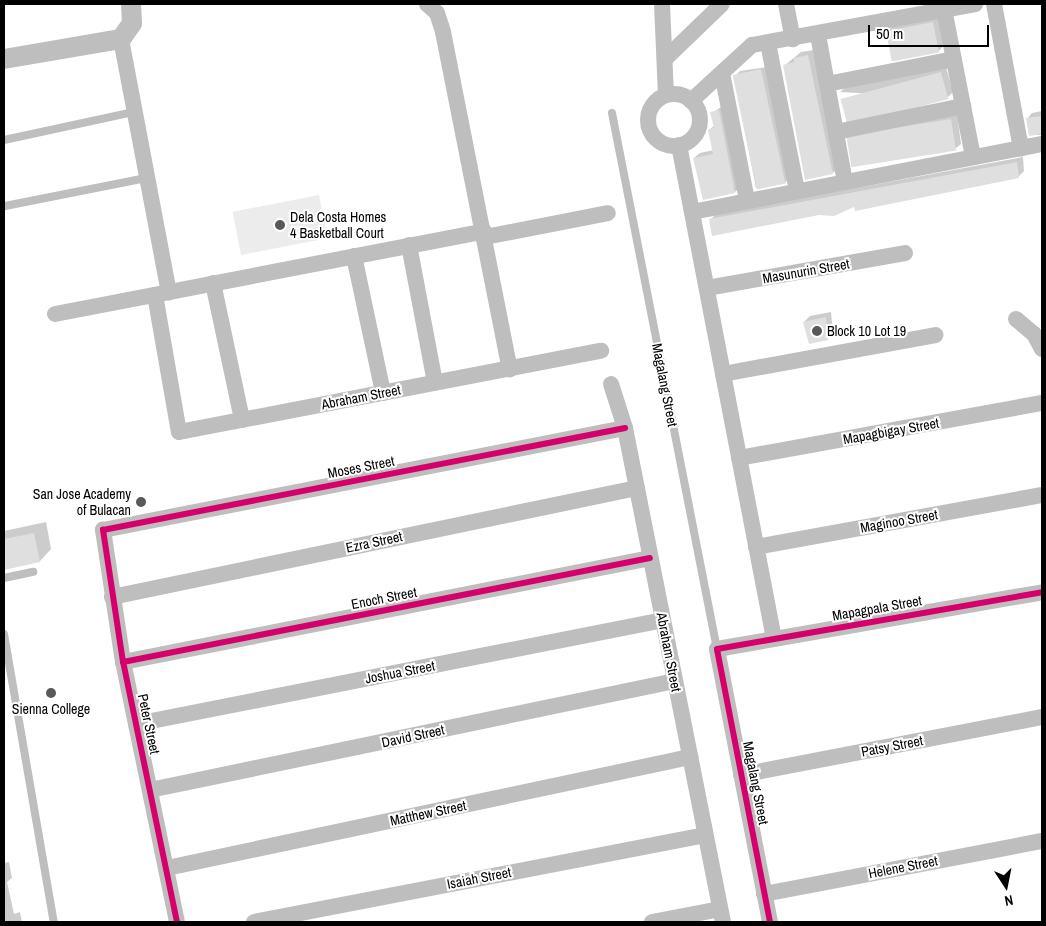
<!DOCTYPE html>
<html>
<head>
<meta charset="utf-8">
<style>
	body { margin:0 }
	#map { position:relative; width:1046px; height:926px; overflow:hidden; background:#fff; font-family:"Archivo Narrow",sans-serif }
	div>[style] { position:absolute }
	.green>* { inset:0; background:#ececec; transform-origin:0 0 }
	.shadow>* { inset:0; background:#0003 }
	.building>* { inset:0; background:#dfdfdf; transform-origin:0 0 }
	.service>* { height:8px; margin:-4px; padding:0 4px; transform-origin:4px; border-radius:4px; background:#bebebe }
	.minor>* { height:16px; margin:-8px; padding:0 8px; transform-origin:8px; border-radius:8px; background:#bebebe }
	.minor>.ring { margin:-8px; padding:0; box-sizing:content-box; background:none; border:16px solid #bebebe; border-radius:50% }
	.tertiary>* { height:20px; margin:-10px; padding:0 10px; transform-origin:10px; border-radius:10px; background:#bebebe }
	.cycleway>* { height:6px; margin:-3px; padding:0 3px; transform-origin:3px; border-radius:3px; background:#d6006c }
	.dots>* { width:14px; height:14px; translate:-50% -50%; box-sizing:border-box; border:2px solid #fff; border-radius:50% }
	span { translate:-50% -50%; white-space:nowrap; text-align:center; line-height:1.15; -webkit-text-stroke:4px #fff; paint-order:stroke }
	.poi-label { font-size:14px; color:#000 }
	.left { translate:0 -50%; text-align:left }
	.right { translate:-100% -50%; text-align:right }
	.street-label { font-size:14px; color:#000 }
	.frame { position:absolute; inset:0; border:5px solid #000; pointer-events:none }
	.north { position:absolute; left:981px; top:861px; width:50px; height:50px; -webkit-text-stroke:4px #fff; paint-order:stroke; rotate:169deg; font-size:14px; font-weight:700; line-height:20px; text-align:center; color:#000 }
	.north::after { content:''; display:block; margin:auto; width:18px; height:22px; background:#000; clip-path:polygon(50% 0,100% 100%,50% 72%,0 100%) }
	.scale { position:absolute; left:868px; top:25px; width:121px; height:22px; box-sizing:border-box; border:2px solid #000; border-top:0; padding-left:6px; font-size:15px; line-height:18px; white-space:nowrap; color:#000; -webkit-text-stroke:4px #fff; paint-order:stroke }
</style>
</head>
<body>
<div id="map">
	<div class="green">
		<i style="left:319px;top:195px;width:44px;height:88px;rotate:79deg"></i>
	</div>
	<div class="shadow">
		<i style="clip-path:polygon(939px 17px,944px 45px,939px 51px,887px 31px,893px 26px)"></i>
		<i style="clip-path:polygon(814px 50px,838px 168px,833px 173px,784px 66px,801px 52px)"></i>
		<i style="clip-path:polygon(767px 67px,790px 177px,785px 183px,756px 188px,734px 77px,740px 71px)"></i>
		<i style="clip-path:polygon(946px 67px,953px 92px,947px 98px,840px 92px,846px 87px)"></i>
		<i style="clip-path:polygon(724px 105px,740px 187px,735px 192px,694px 158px,700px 153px,714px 150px,709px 130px,715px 125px,712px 113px)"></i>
		<i style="clip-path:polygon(1042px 111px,1042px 135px,1030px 135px,1027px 119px,1032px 113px)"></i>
		<i style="clip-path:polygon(957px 114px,961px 144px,955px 149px,849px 140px,854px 135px)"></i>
		<i style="clip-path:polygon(1023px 157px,1024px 171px,1018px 177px,855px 205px,711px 219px,716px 214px)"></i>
		<i style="clip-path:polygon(831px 312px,833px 334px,827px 339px,804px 322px,810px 316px)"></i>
		<i style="clip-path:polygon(46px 522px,51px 549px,40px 561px,4px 568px,4px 531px)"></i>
		<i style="clip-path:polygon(9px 862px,12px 878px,7px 882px,14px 914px,20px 912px,22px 922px,4px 922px,4px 863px)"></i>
	</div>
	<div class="building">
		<i style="left:933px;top:22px;width:31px;height:48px;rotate:79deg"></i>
		<i style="clip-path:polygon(808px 55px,833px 174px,805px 180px,783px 65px,794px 62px,794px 58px)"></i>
		<i style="left:761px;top:69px;width:117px;height:29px;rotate:78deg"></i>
		<i style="left:941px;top:72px;width:28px;height:104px;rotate:75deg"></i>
		<i style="clip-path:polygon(719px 110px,735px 193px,703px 200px,693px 158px,713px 154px,708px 130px,714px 128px,710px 112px)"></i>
		<i style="clip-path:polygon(1042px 116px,1042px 134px,1029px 136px,1026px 118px)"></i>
		<i style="left:951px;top:119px;width:32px;height:106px;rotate:81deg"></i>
		<i style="clip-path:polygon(1017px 162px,1019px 178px,855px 211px,854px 207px,834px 216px,819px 215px,712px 236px,709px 219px)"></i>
		<i style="clip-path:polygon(826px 317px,828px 340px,809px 344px,803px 322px)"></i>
		<i style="clip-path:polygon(34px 533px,40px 562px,4px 570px,4px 539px)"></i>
	</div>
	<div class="service">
		<i style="left:612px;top:113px;width:546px;rotate:78.92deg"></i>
		<i style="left:4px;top:140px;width:133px;rotate:-12.2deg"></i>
		<i style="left:5px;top:206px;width:144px;rotate:-11.2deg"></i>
		<i style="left:4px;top:578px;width:30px;rotate:-12deg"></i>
		<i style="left:4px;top:634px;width:292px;rotate:80.2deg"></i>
	</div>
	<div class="minor">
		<i style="left:427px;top:4px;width:13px;rotate:42deg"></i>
		<i style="left:437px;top:13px;width:20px;rotate:72deg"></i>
		<i style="left:443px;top:32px;width:344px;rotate:78.8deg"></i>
		<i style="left:662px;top:4px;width:91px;rotate:87.5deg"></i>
		<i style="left:786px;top:4px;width:36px;rotate:79deg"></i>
		<i style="left:943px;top:4px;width:156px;rotate:78.9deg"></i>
		<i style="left:994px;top:4px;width:147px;rotate:79.4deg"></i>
		<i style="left:818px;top:35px;width:149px;rotate:79.6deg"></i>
		<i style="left:121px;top:39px;width:258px;rotate:79.3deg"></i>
		<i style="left:768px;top:43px;width:151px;rotate:78.9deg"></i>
		<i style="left:665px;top:59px;width:79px;rotate:-44deg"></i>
		<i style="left:722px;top:73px;width:130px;rotate:78.9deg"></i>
		<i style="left:827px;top:84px;width:129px;rotate:-11.1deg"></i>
		<i class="ring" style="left:648px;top:94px;width:36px;height:36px"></i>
		<i style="left:691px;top:101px;width:83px;rotate:-42.6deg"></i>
		<i style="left:752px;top:45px;width:227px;rotate:-10.4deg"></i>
		<i style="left:836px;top:132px;width:130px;rotate:-11.6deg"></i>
		<i style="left:679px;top:145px;width:503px;rotate:79.11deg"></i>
		<i style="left:692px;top:212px;width:357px;rotate:-11deg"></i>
		<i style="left:485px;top:237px;width:125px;rotate:-11deg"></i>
		<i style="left:409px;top:245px;width:140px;rotate:79.3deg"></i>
		<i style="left:354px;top:256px;width:140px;rotate:78deg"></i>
		<i style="left:213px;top:283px;width:140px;rotate:78deg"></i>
		<i style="left:707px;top:288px;width:201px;rotate:-10deg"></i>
		<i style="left:155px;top:295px;width:139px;rotate:80.1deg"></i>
		<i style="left:179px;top:432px;width:430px;rotate:-10.9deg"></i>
		<i style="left:55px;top:314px;width:437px;rotate:-10.9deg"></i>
		<i style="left:1016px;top:319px;width:23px;rotate:40deg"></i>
		<i style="left:1034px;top:334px;width:17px;rotate:62deg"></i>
		<i style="left:723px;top:374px;width:216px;rotate:-10.4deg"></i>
		<i style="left:611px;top:384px;width:46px;rotate:72.3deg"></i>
		<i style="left:625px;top:428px;width:504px;rotate:78.78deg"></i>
		<i style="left:739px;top:458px;width:308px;rotate:-10.3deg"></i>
		<i style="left:756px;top:547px;width:291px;rotate:-10.3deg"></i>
		<i style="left:112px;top:597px;width:536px;rotate:-11.73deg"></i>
		<i style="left:123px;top:662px;width:537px;rotate:-11.16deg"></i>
		<i style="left:136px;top:724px;width:537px;rotate:-11.16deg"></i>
		<i style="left:741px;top:775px;width:307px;rotate:-10.9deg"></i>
		<i style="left:150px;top:790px;width:536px;rotate:-11.73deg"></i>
		<i style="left:167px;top:868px;width:535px;rotate:-11.98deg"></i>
		<i style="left:764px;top:894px;width:283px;rotate:-10.8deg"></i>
		<i style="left:177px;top:922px;width:266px;rotate:-101.7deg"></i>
		<i style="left:123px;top:662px;width:134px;rotate:-98.6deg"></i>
		<i style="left:103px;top:530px;width:532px;rotate:-11.06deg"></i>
		<i style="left:254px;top:922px;width:459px;rotate:-10.9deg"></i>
		<i style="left:652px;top:922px;width:69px;rotate:-10.8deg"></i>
		<i style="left:770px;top:922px;width:278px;rotate:-101deg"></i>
		<i style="left:717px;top:649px;width:330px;rotate:-9.9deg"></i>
	</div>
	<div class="tertiary">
		<i style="left:4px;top:59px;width:119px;rotate:-9.7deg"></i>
		<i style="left:121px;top:39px;width:19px;rotate:-55deg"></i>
		<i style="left:132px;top:23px;width:19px;rotate:-93deg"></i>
	</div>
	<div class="cycleway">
		<i style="left:123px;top:662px;width:537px;rotate:-11.16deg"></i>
		<i style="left:177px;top:922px;width:266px;rotate:-101.7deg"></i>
		<i style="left:123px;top:662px;width:134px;rotate:-98.6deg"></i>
		<i style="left:103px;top:530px;width:532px;rotate:-11.06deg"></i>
		<i style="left:770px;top:922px;width:278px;rotate:-101deg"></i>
		<i style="left:717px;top:649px;width:330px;rotate:-9.9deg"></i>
	</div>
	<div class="dots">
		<i style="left:280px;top:225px;background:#595959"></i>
		<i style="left:817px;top:331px;background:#595959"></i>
		<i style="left:141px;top:502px;background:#595959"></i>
		<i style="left:51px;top:693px;background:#595959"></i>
	</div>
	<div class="poi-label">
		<span class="left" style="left:290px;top:225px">Dela Costa Homes<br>4 Basketball Court</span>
		<span class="left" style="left:827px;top:331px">Block 10 Lot 19</span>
		<span class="right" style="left:131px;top:502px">San Jose Academy<br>of Bulacan</span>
		<span style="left:51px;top:709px">Sienna College</span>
	</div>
	<div class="street-label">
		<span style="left:806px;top:271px;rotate:-10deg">Masunurin Street</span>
		<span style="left:665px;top:385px;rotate:79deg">Magalang Street</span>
		<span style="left:361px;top:397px;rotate:-11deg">Abraham Street</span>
		<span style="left:891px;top:431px;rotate:-10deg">Mapagbigay Street</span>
		<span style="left:361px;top:467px;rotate:-11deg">Moses Street</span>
		<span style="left:899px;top:521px;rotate:-10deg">Maginoo Street</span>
		<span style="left:374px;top:542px;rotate:-12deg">Ezra Street</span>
		<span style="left:384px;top:598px;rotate:-11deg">Enoch Street</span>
		<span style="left:877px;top:608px;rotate:-10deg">Mapagpala Street</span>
		<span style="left:669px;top:652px;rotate:79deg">Abraham Street</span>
		<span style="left:400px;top:672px;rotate:-11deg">Joshua Street</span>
		<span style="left:149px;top:724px;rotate:78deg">Peter Street</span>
		<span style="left:413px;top:736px;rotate:-12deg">David Street</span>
		<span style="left:892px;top:746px;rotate:-11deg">Patsy Street</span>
		<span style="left:756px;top:783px;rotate:79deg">Magalang Street</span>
		<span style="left:428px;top:813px;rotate:-12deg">Matthew Street</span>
		<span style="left:903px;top:867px;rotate:-11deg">Helene Street</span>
		<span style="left:479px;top:878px;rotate:-11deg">Isaiah Street</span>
	</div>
	<div class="frame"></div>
	<div class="north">N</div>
	<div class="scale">50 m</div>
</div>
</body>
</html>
